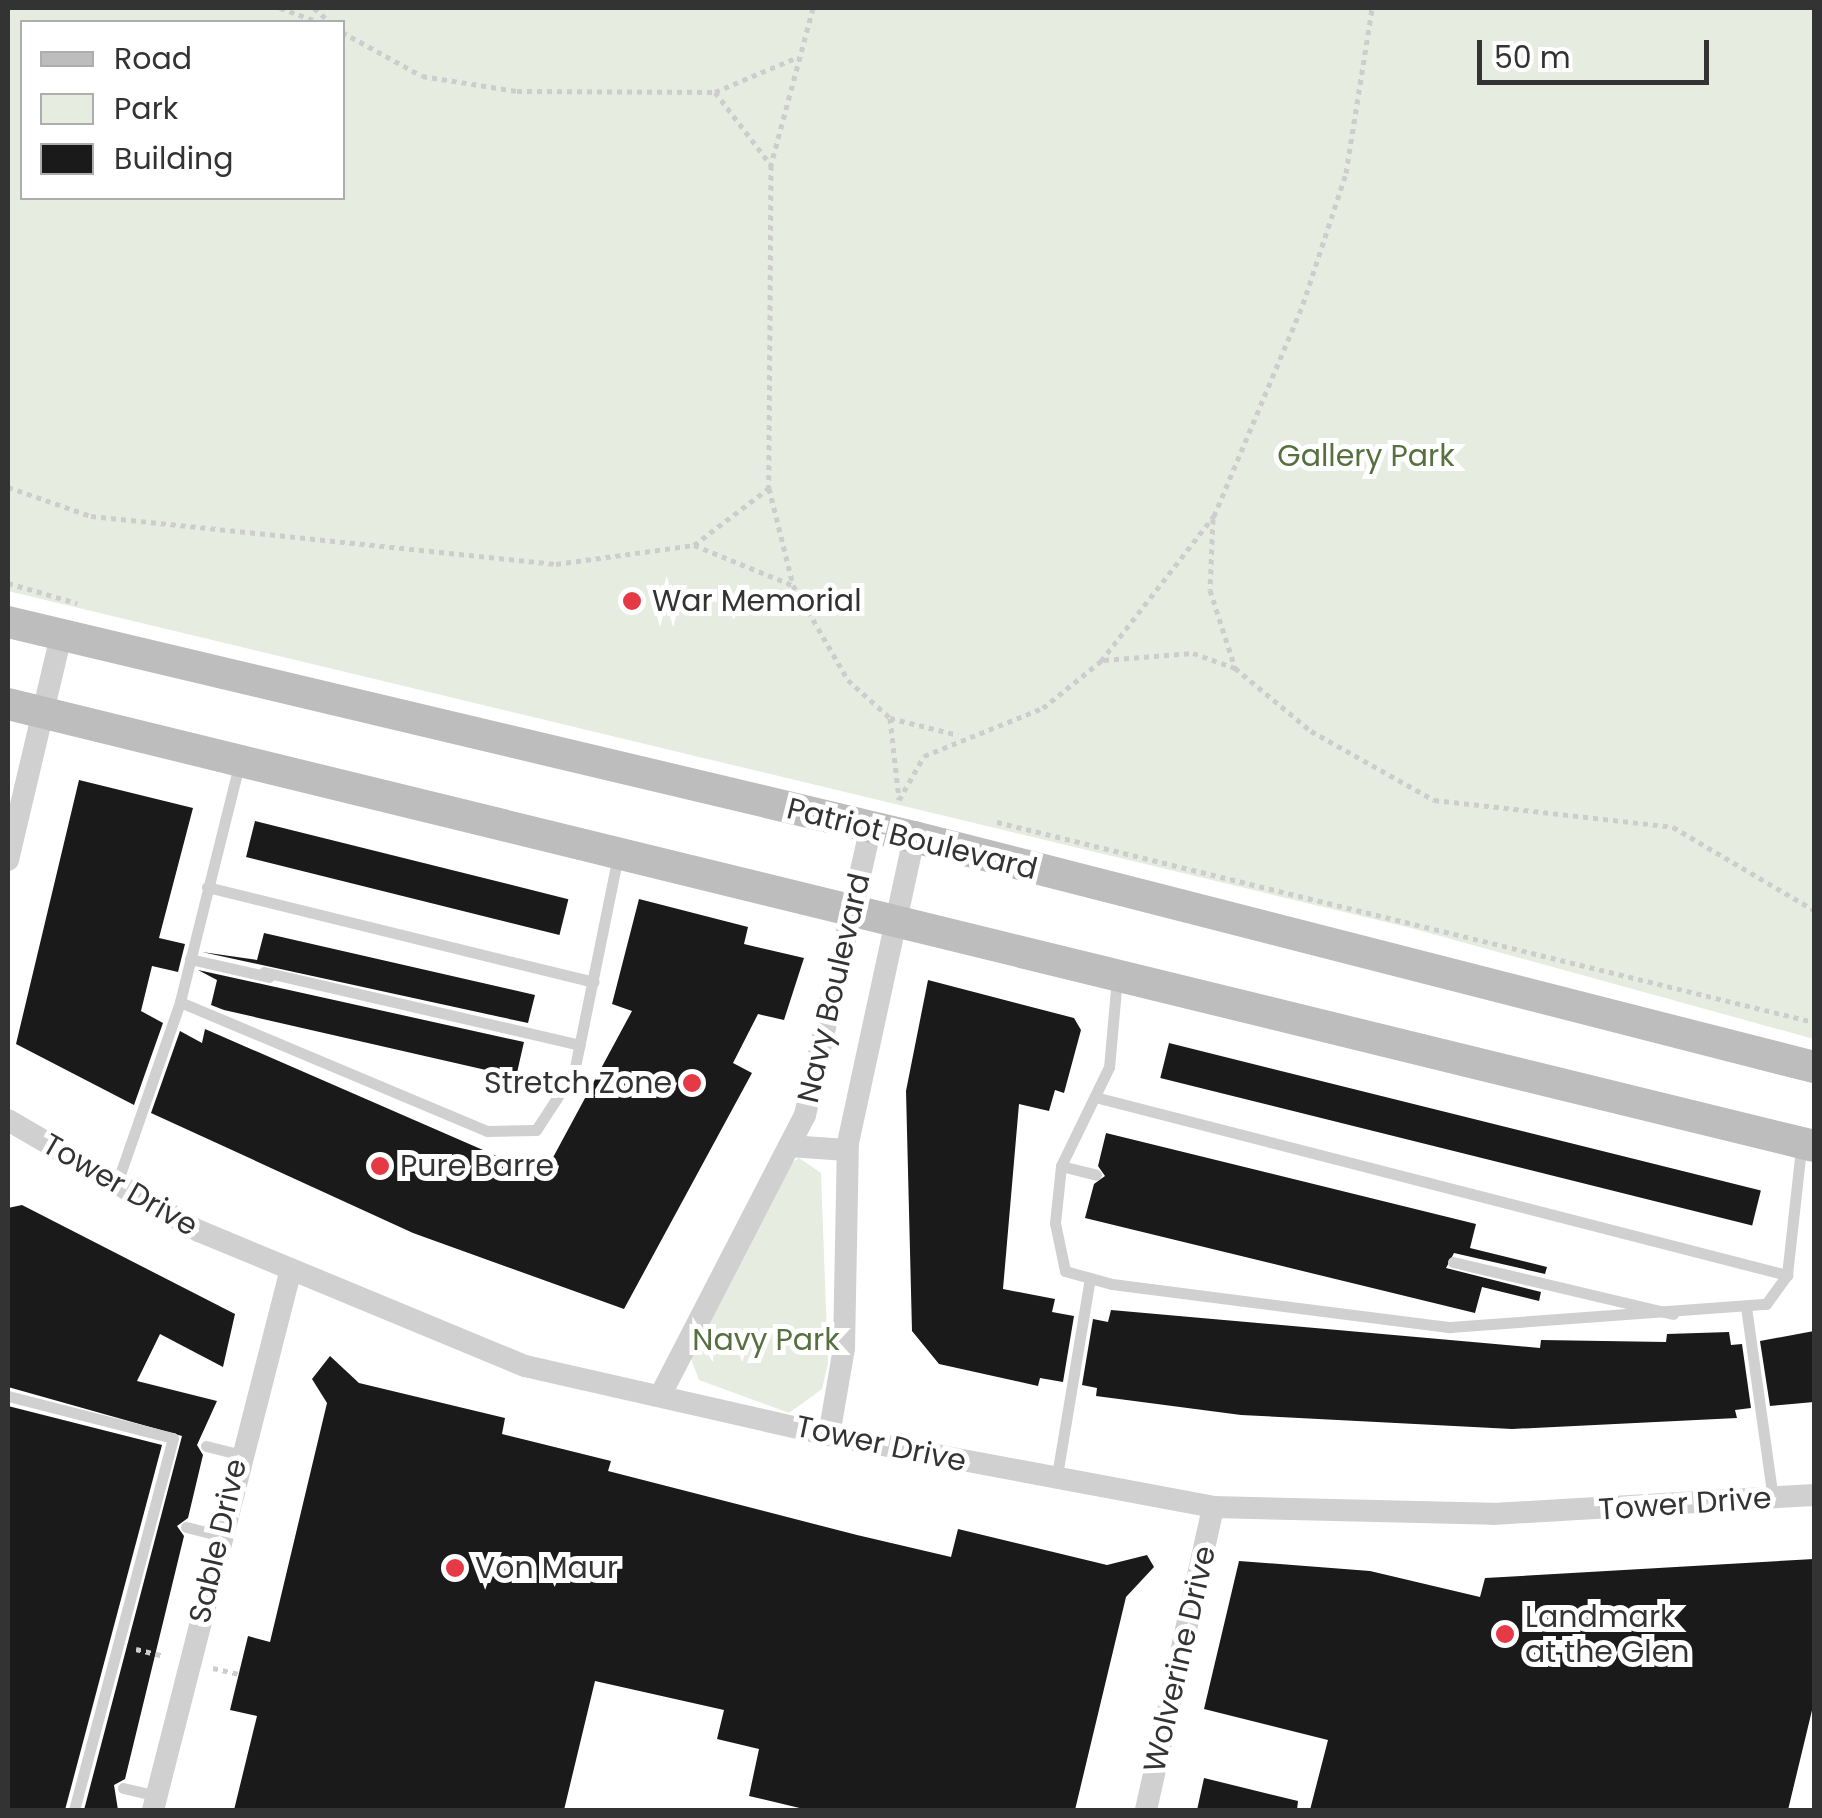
<!DOCTYPE html>
<html>
<head>
<meta charset="utf-8">
<style>
	body { margin:0 }
	#map { position:relative; width:1822px; height:1818px; overflow:hidden; background:#fff; font-family:Poppins,sans-serif }
	div>[style] { position:absolute }
	.green>* { inset:0; background:#e6ecdf }
	.building>* { inset:0; background:#1a1a1a; transform-origin:0 0 }
	.path>* { height:5px; margin-top:-2.5px; transform-origin:0; background:repeating-linear-gradient(90deg,#cdcdcd 0 5px,transparent 0 10px) }
	.service>* { height:11px; margin:-5.5px; padding:0 5.5px; transform-origin:5.5px; border-radius:5.5px; background:#d0d0d0 }
	.minor>* { height:22px; margin:-11px; padding:0 11px; transform-origin:11px; border-radius:11px; background:#d0d0d0 }
	.secondary>* { height:32px; margin:-16px; padding:0 16px; transform-origin:16px; border-radius:16px; background:#bdbdbd }
	.dots>* { width:28px; height:28px; translate:-50% -50%; box-sizing:border-box; border:5px solid #fff; border-radius:50% }
	span { translate:-50% -50%; white-space:nowrap; text-align:center; line-height:1.15; -webkit-text-stroke:10px #fff; paint-order:stroke }
	.park-label { font-size:30px; color:#56703f }
	.poi-label { font-size:30px; color:#333 }
	.left { translate:0 -50%; text-align:left }
	.right { translate:-100% -50%; text-align:right }
	.street-label { font-size:30px; color:#333 }
	.frame { position:absolute; inset:0; border:10px solid #333; pointer-events:none }
	.legend { position:absolute; left:20px; top:20px; width:325px; height:180px; box-sizing:border-box; background:#fff; border:2px solid #adadad; margin:0; padding:12px 18px; list-style:none; font-size:30px; color:#333 }
	.legend li { display:flex; align-items:center; gap:20px; height:50px }
	.legend b { width:50px; border:2px solid #adadad }
	.scale { position:absolute; left:1477px; top:40px; width:232px; height:45px; box-sizing:border-box; border:5px solid #333; border-top:0; padding-left:12px; font-size:30px; line-height:35px; white-space:nowrap; color:#333; -webkit-text-stroke:8px #fff; paint-order:stroke }
</style>
</head>
<body>
<div id="map">
	<div class="green">
		<i style="clip-path:polygon(evenodd,8px 8px,1814px 8px,1814px 1039px,1411px 928px,8px 591px,8px 8px,22px 22px,342px 22px,342px 198px,22px 198px,22px 22px)"></i>
		<i style="clip-path:polygon(799px 1158px,821px 1173px,828px 1364px,822px 1389px,789px 1413px,699px 1380px,690px 1356px,786px 1166px)"></i>
	</div>
	<div class="building">
		<i style="clip-path:polygon(79px 780px,193px 808px,159px 938px,185px 944px,178px 972px,152px 966px,141px 1011px,163px 1023px,134px 1105px,16px 1044px)"></i>
		<i style="left:255px;top:821px;width:323px;height:37px;rotate:14deg"></i>
		<i style="clip-path:polygon(639px 899px,748px 927px,744px 944px,804px 958px,784px 1020px,758px 1014px,733px 1063px,752px 1073px,624px 1309px,413px 1233px,151px 1113px,180px 1031px,202px 1043px,205px 1029px,543px 1176px,632px 1011px,612px 1004px)"></i>
		<i style="clip-path:polygon(264px 933px,535px 995px,528px 1023px,202px 952px,257px 960px)"></i>
		<i style="clip-path:polygon(198px 970px,524px 1042px,516px 1077px,224px 1010px,211px 1005px,217px 980px)"></i>
		<i style="clip-path:polygon(928px 980px,1074px 1018px,1081px 1030px,1064px 1093px,1055px 1090px,1049px 1111px,1019px 1104px,1003px 1289px,1055px 1299px,1052px 1312px,1074px 1316px,1063px 1382px,1040px 1378px,1038px 1386px,939px 1364px,912px 1331px,906px 1091px)"></i>
		<i style="left:1169px;top:1043px;width:610px;height:36px;rotate:14deg"></i>
		<i style="clip-path:polygon(1106px 1133px,1476px 1224px,1470px 1248px,1547px 1267px,1545px 1274px,1454px 1253px,1446px 1268px,1541px 1292px,1539px 1301px,1482px 1287px,1475px 1313px,1085px 1218px,1094px 1184px,1105px 1176px,1098px 1166px)"></i>
		<i style="clip-path:polygon(22px 1205px,235px 1314px,223px 1367px,160px 1334px,137px 1381px,217px 1401px,197px 1445px,203px 1455px,188px 1518px,177px 1526px,184px 1536px,125px 1779px,114px 1785px,118px 1810px,84px 1810px,182px 1436px,8px 1387px,8px 1208px)"></i>
		<i style="clip-path:polygon(1111px 1310px,1540px 1348px,1541px 1340px,1666px 1342px,1667px 1334px,1729px 1332px,1731px 1345px,1742px 1344px,1751px 1408px,1735px 1410px,1737px 1418px,1512px 1429px,1241px 1415px,1096px 1396px,1097px 1388px,1082px 1385px,1093px 1319px,1108px 1322px)"></i>
		<i style="clip-path:polygon(1814px 1331px,1814px 1402px,1770px 1406px,1760px 1341px)"></i>
		<i style="clip-path:polygon(330px 1356px,359px 1383px,505px 1418px,502px 1434px,611px 1461px,608px 1471px,857px 1535px,951px 1557px,958px 1529px,1107px 1565px,1147px 1555px,1154px 1567px,1126px 1597px,1075px 1810px,808px 1810px,749px 1796px,759px 1749px,717px 1739px,724px 1710px,595px 1681px,564px 1810px,234px 1810px,257px 1716px,230px 1710px,248px 1636px,270px 1642px,327px 1403px,312px 1379px)"></i>
		<i style="clip-path:polygon(8px 1406px,162px 1445px,65px 1810px,8px 1810px)"></i>
		<i style="clip-path:polygon(1814px 1559px,1814px 1702px,1788px 1810px,1310px 1810px,1328px 1740px,1204px 1709px,1239px 1561px,1370px 1571px,1480px 1597px,1485px 1578px)"></i>
		<i style="clip-path:polygon(1204px 1778px,1298px 1801px,1297px 1810px,1197px 1810px)"></i>
	</div>
	<div class="path">
		<i style="left:280px;top:8px;width:41px;rotate:19.7deg"></i>
		<i style="left:314px;top:8px;width:21px;rotate:41deg"></i>
		<i style="left:813px;top:8px;width:163px;rotate:105deg"></i>
		<i style="left:771px;top:165px;width:323px;rotate:90.4deg"></i>
		<i style="left:769px;top:488px;width:100px;rotate:76.1deg"></i>
		<i style="left:793px;top:585px;width:110px;rotate:59.9deg"></i>
		<i style="left:848px;top:680px;width:57px;rotate:42.1deg"></i>
		<i style="left:890px;top:718px;width:82px;rotate:83.7deg"></i>
		<i style="left:899px;top:800px;width:51px;rotate:-60.4deg"></i>
		<i style="left:924px;top:756px;width:128px;rotate:-22deg"></i>
		<i style="left:1043px;top:708px;width:75px;rotate:-39deg"></i>
		<i style="left:1101px;top:661px;width:184px;rotate:-52.1deg"></i>
		<i style="left:1214px;top:516px;width:230px;rotate:-67.2deg"></i>
		<i style="left:1303px;top:304px;width:138px;rotate:-71.8deg"></i>
		<i style="left:1346px;top:173px;width:167px;rotate:-81deg"></i>
		<i style="left:342px;top:32px;width:91px;rotate:28.8deg"></i>
		<i style="left:422px;top:76px;width:96px;rotate:9deg"></i>
		<i style="left:517px;top:91px;width:198px;rotate:0.3deg"></i>
		<i style="left:715px;top:92px;width:90px;rotate:-22.9deg"></i>
		<i style="left:715px;top:92px;width:92px;rotate:52.5deg"></i>
		<i style="left:8px;top:487px;width:88px;rotate:19.3deg"></i>
		<i style="left:91px;top:516px;width:467px;rotate:5.9deg"></i>
		<i style="left:556px;top:564px;width:139px;rotate:-7.8deg"></i>
		<i style="left:694px;top:545px;width:106px;rotate:22.2deg"></i>
		<i style="left:1213px;top:519px;width:71px;rotate:92.4deg"></i>
		<i style="left:1210px;top:590px;width:82px;rotate:72.2deg"></i>
		<i style="left:694px;top:545px;width:94px;rotate:-37.2deg"></i>
		<i style="left:8px;top:583px;width:72px;rotate:16.2deg"></i>
		<i style="left:1104px;top:660px;width:89px;rotate:-4.5deg"></i>
		<i style="left:1193px;top:653px;width:45px;rotate:19.7deg"></i>
		<i style="left:1235px;top:668px;width:99px;rotate:39.7deg"></i>
		<i style="left:1311px;top:731px;width:141px;rotate:29.3deg"></i>
		<i style="left:1434px;top:800px;width:241px;rotate:6.4deg"></i>
		<i style="left:1673px;top:827px;width:164px;rotate:30.5deg"></i>
		<i style="left:890px;top:718px;width:70px;rotate:14deg"></i>
		<i style="left:997px;top:822px;width:841px;rotate:13.76deg"></i>
		<i style="left:136px;top:1649px;width:29px;rotate:14deg"></i>
		<i style="left:213px;top:1668px;width:26px;rotate:13deg"></i>
	</div>
	<div class="service">
		<i style="left:239px;top:765px;width:244px;rotate:104deg"></i>
		<i style="left:180px;top:1002px;width:333px;rotate:22.8deg"></i>
		<i style="left:487px;top:1131px;width:49px;rotate:-1.2deg"></i>
		<i style="left:536px;top:1130px;width:69px;rotate:-56.8deg"></i>
		<i style="left:574px;top:1072px;width:221px;rotate:-78.5deg"></i>
		<i style="left:207px;top:887px;width:398px;rotate:13.8deg"></i>
		<i style="left:190px;top:959px;width:81px;rotate:12.8deg"></i>
		<i style="left:264px;top:972px;width:324px;rotate:13deg"></i>
		<i style="left:1117px;top:978px;width:89px;rotate:95.1deg"></i>
		<i style="left:1109px;top:1067px;width:110px;rotate:115.9deg"></i>
		<i style="left:1061px;top:1166px;width:57px;rotate:96deg"></i>
		<i style="left:1055px;top:1223px;width:49px;rotate:78.2deg"></i>
		<i style="left:1065px;top:1271px;width:49px;rotate:15.5deg"></i>
		<i style="left:1112px;top:1284px;width:341px;rotate:7.3deg"></i>
		<i style="left:1450px;top:1327px;width:317px;rotate:-4.2deg"></i>
		<i style="left:1766px;top:1304px;width:36px;rotate:-54deg"></i>
		<i style="left:1787px;top:1275px;width:128px;rotate:-83.7deg"></i>
		<i style="left:1095px;top:1097px;width:715px;rotate:14.43deg"></i>
		<i style="left:1061px;top:1166px;width:36px;rotate:14deg"></i>
		<i style="left:116px;top:1186px;width:195px;rotate:-70.8deg"></i>
		<i style="left:1453px;top:1262px;width:226px;rotate:13.3deg"></i>
		<i style="left:1746px;top:1307px;width:193px;rotate:82deg"></i>
		<i style="left:8px;top:1396px;width:170px;rotate:14.3deg"></i>
		<i style="left:173px;top:1438px;width:385px;rotate:104.9deg"></i>
		<i style="left:206px;top:1446px;width:33px;rotate:14deg"></i>
		<i style="left:1056px;top:1481px;width:206px;rotate:-80.5deg"></i>
		<i style="left:186px;top:1527px;width:34px;rotate:14deg"></i>
		<i style="left:123px;top:1788px;width:35px;rotate:13deg"></i>
	</div>
	<div class="minor">
		<i style="left:8px;top:860px;width:231px;rotate:-76.7deg"></i>
		<i style="left:8px;top:1120px;width:221px;rotate:30.2deg"></i>
		<i style="left:199px;top:1231px;width:353px;rotate:22.5deg"></i>
		<i style="left:525px;top:1366px;width:312px;rotate:12.8deg"></i>
		<i style="left:829px;top:1435px;width:391px;rotate:10.6deg"></i>
		<i style="left:1213px;top:1507px;width:280px;rotate:1.4deg"></i>
		<i style="left:1493px;top:1514px;width:322px;rotate:-3.4deg"></i>
		<i style="left:789px;top:1146px;width:58px;rotate:3.9deg"></i>
		<i style="left:661px;top:1394px;width:314px;rotate:-62.7deg"></i>
		<i style="left:805px;top:1115px;width:295px;rotate:-77.1deg"></i>
		<i style="left:829px;top:1435px;width:88px;rotate:-80.2deg"></i>
		<i style="left:844px;top:1348px;width:205px;rotate:-88.9deg"></i>
		<i style="left:848px;top:1143px;width:313px;rotate:-77.8deg"></i>
		<i style="left:153px;top:1810px;width:554px;rotate:-75.69deg"></i>
		<i style="left:1146px;top:1810px;width:310px;rotate:-77.5deg"></i>
	</div>
	<div class="secondary">
		<i style="left:8px;top:622px;width:931px;rotate:13.35deg"></i>
		<i style="left:914px;top:837px;width:929px;rotate:14.34deg"></i>
		<i style="left:8px;top:704px;width:1859px;rotate:13.75deg"></i>
	</div>
	<div class="dots">
		<i style="left:632px;top:601px;background:#e63946"></i>
		<i style="left:692px;top:1083px;background:#e63946"></i>
		<i style="left:380px;top:1166px;background:#e63946"></i>
		<i style="left:455px;top:1568px;background:#e63946"></i>
		<i style="left:1505px;top:1634px;background:#e63946"></i>
	</div>
	<div class="park-label">
		<span style="left:1366px;top:456px">Gallery Park</span>
		<span style="left:766px;top:1340px">Navy Park</span>
	</div>
	<div class="poi-label">
		<span class="left" style="left:652px;top:601px">War Memorial</span>
		<span class="right" style="left:672px;top:1083px">Stretch Zone</span>
		<span class="left" style="left:400px;top:1166px">Pure Barre</span>
		<span class="left" style="left:475px;top:1568px">Von Maur</span>
		<span class="left" style="left:1525px;top:1634px">Landmark<br>at the Glen</span>
	</div>
	<div class="street-label">
		<span style="left:912px;top:839px;rotate:14deg">Patriot Boulevard</span>
		<span style="left:834px;top:988px;rotate:-77deg">Navy Boulevard</span>
		<span style="left:120px;top:1185px;rotate:30deg">Tower Drive</span>
		<span style="left:881px;top:1444px;rotate:12deg">Tower Drive</span>
		<span style="left:1685px;top:1504px;rotate:-4deg">Tower Drive</span>
		<span style="left:218px;top:1541px;rotate:-77deg">Sable Drive</span>
		<span style="left:1180px;top:1659px;rotate:-77deg">Wolverine Drive</span>
	</div>
	<div class="frame"></div>
	<ul class="legend">
	<li><b style="height:12px;background:#bdbdbd"></b>Road</li>
	<li><b style="height:28px;background:#e6ecdf"></b>Park</li>
	<li><b style="height:28px;background:#1a1a1a"></b>Building</li>
	</ul>
	<div class="scale">50 m</div>
</div>
</body>
</html>
